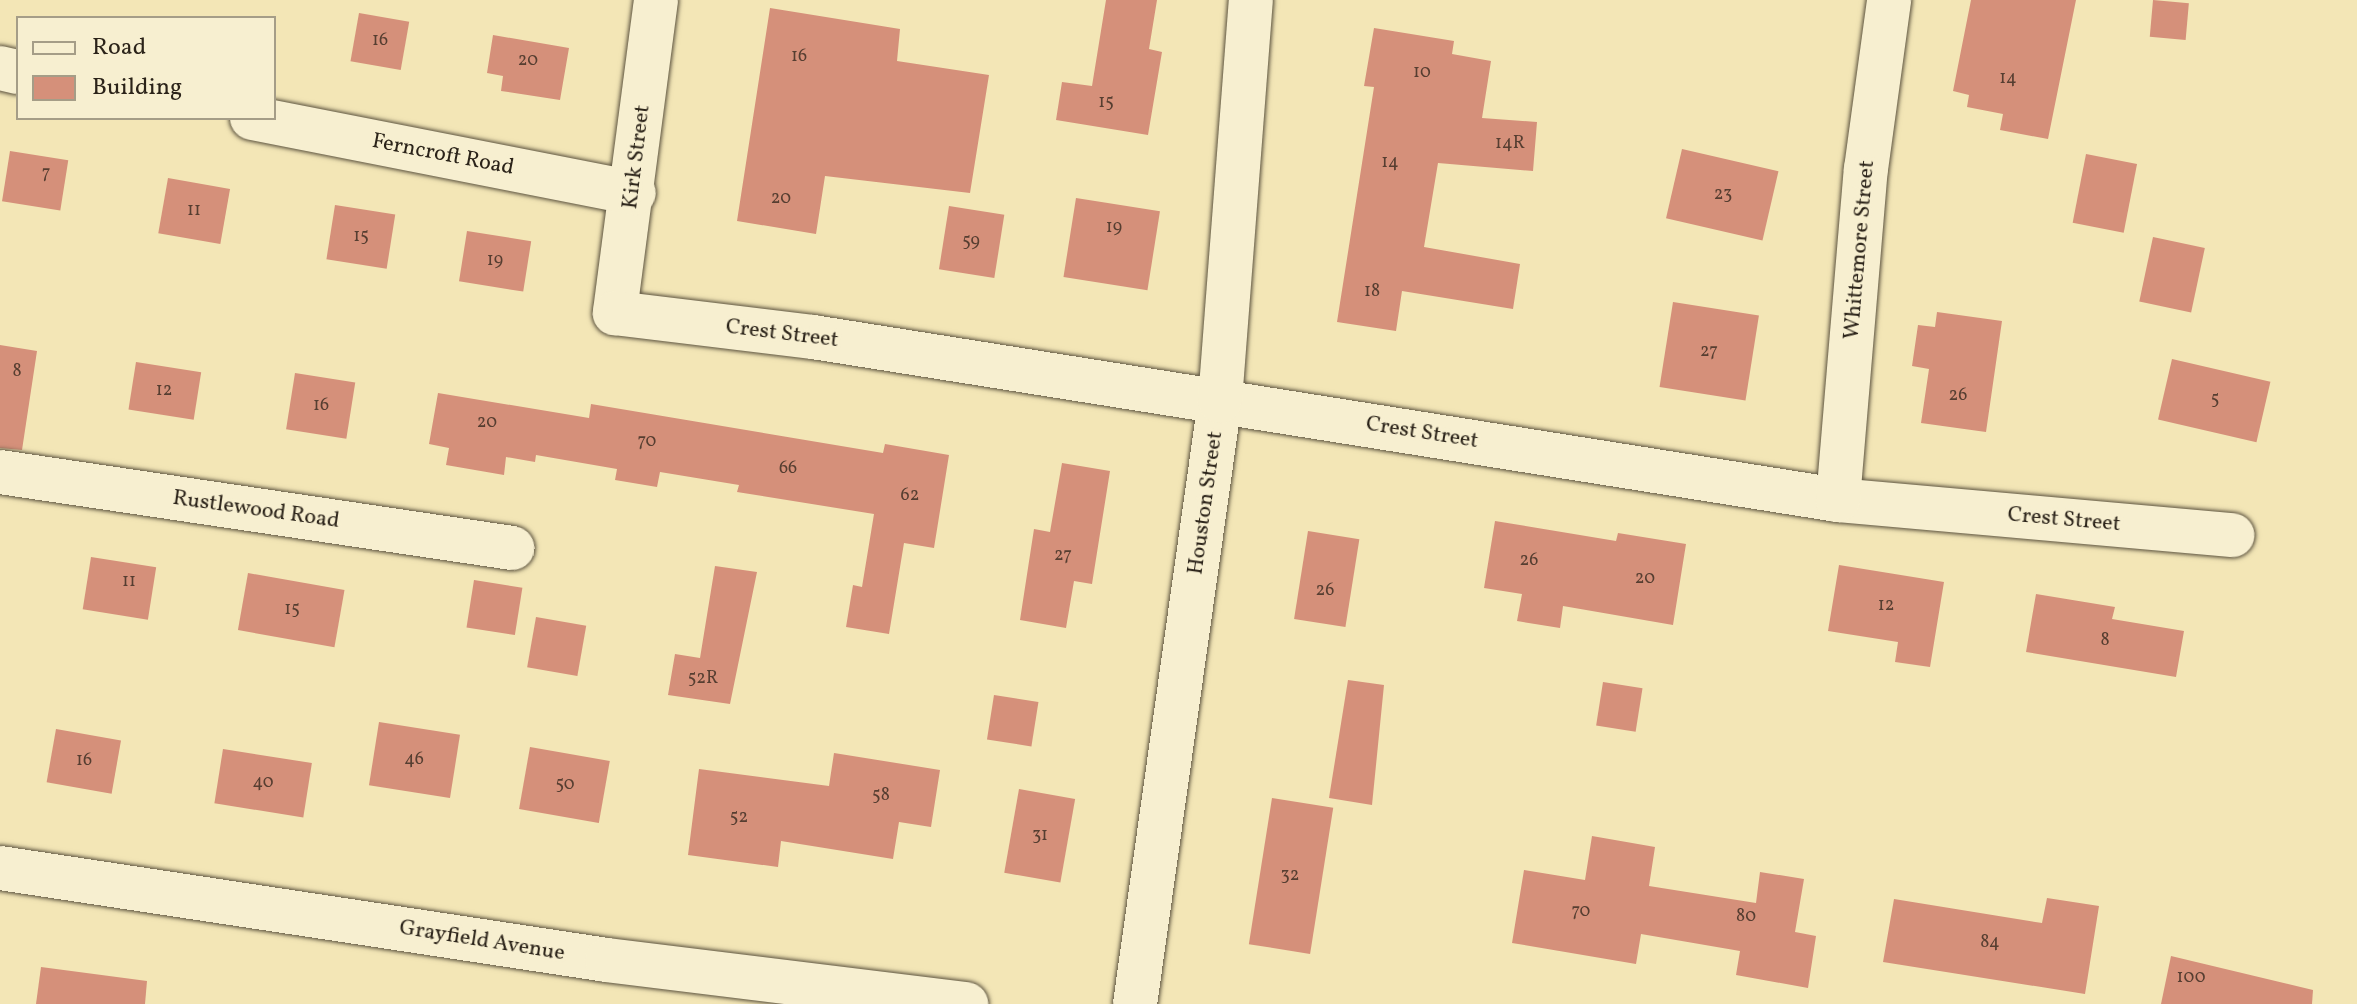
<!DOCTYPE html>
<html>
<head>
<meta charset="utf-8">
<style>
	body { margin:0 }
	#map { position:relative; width:2357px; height:1004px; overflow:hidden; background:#f3e6b6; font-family:Vollkorn,serif }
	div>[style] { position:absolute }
	.building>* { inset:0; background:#d5907a; transform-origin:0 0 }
	.roads { filter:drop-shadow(0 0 2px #5d5440) drop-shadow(0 0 2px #5d5440) }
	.minor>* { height:44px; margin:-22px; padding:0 22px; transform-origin:22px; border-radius:22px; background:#f7efd0 }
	span { translate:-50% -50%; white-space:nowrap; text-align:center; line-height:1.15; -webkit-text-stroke:6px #f7efd0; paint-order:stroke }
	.number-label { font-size:18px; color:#563e31 }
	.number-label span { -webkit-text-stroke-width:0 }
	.street-label { font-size:22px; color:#2b2319 }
	.legend { position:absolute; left:16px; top:16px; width:260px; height:104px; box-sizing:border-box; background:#f7efd0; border:2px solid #a59d87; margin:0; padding:10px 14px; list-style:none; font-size:24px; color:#2b2319 }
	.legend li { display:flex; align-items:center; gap:16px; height:40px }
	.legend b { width:40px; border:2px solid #a59d87 }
</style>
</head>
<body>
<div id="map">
	<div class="building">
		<i style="clip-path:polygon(1106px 0,1157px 0,1149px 49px,1162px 52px,1148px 135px,1056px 120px,1062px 82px,1092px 86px)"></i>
		<i style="clip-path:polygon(1971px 0,2076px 0,2048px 139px,2000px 130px,2003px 114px,1967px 107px,1969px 95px,1953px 91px)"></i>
		<i style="left:2153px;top:0;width:36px;height:37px;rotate:5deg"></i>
		<i style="clip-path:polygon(770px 8px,900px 29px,897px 61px,989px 75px,970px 193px,825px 176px,816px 234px,737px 221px)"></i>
		<i style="left:359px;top:13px;width:51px;height:49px;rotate:10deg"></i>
		<i style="clip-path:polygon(1374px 28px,1454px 41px,1452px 54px,1491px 61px,1482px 118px,1537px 122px,1533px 171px,1438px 163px,1424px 247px,1520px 264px,1513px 309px,1402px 291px,1396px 331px,1337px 322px,1374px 87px,1364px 86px)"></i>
		<i style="clip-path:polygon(493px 35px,569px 48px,560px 100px,501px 91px,503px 76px,487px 73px)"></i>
		<i style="left:1682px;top:149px;width:99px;height:71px;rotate:13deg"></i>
		<i style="left:10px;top:151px;width:59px;height:51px;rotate:9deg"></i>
		<i style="left:2086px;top:154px;width:52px;height:70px;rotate:11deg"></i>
		<i style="left:168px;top:178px;width:63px;height:56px;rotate:10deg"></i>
		<i style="left:1076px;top:198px;width:85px;height:80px;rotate:9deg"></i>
		<i style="left:335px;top:205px;width:61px;height:55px;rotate:9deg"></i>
		<i style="left:949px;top:206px;width:56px;height:64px;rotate:9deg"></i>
		<i style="left:467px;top:231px;width:65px;height:51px;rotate:9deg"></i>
		<i style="left:2153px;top:237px;width:53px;height:66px;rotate:12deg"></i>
		<i style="left:1673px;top:302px;width:87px;height:86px;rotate:9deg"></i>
		<i style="clip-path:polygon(1937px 312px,2002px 321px,1986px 432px,1921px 423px,1929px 369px,1912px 366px,1918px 325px,1935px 327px)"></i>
		<i style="clip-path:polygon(0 345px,37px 351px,22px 450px,0 448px)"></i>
		<i style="left:2172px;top:359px;width:101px;height:62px;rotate:13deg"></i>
		<i style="left:136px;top:362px;width:66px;height:48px;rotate:9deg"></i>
		<i style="left:295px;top:373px;width:61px;height:57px;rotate:9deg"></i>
		<i style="clip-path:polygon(438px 393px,589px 418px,591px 404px,883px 453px,885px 444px,949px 455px,934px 548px,904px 543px,889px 634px,846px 627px,853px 585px,862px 587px,874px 514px,737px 492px,739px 485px,660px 472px,657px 487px,615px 480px,617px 469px,536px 455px,535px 462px,506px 457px,504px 475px,446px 465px,449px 448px,429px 444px)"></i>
		<i style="clip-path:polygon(1062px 463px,1110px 471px,1092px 584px,1074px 581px,1066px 628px,1020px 620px,1034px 529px,1050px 532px)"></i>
		<i style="clip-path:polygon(1495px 521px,1616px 541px,1618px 533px,1686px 544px,1673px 625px,1563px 606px,1560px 628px,1517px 621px,1522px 594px,1484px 588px)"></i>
		<i style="left:1308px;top:531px;width:52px;height:89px;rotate:9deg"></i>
		<i style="left:91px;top:557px;width:66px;height:53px;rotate:9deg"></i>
		<i style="clip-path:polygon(1839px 565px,1944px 582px,1930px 667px,1895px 662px,1898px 642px,1828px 631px)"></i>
		<i style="clip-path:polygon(715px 566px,757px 572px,730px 704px,668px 695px,675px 654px,700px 658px)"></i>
		<i style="left:248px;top:573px;width:98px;height:58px;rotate:10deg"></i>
		<i style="left:474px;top:580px;width:49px;height:48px;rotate:9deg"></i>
		<i style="clip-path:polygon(2036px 594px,2115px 607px,2112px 619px,2184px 631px,2176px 677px,2026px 652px)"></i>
		<i style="left:536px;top:617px;width:51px;height:51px;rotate:10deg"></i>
		<i style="clip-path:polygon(1348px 680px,1384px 685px,1372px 805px,1329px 798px)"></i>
		<i style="left:1603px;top:682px;width:40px;height:44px;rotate:9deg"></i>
		<i style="left:994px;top:695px;width:45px;height:45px;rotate:9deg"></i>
		<i style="left:379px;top:722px;width:82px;height:64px;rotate:9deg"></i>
		<i style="left:56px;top:729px;width:66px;height:54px;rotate:10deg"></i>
		<i style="left:530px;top:747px;width:81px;height:63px;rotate:10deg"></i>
		<i style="left:223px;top:749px;width:90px;height:55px;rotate:9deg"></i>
		<i style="clip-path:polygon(834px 753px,940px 770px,931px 827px,899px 822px,893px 859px,781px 841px,778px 867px,688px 855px,699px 769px,829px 786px)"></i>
		<i style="left:1019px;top:789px;width:57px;height:85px;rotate:10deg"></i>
		<i style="left:1272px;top:798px;width:62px;height:148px;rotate:9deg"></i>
		<i style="clip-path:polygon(1592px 836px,1655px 847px,1649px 886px,1756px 903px,1760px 872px,1804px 879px,1795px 932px,1816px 936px,1808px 988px,1736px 975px,1740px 951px,1641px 934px,1636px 964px,1512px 943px,1524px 870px,1585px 880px)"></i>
		<i style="clip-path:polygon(2047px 898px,2099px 906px,2085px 994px,1883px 962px,1894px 899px,2042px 923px)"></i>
		<i style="clip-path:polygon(2171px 956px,2313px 990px,2312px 1004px,2161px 1004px)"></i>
		<i style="clip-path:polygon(41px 967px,147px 981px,145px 1004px,36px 1004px)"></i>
	</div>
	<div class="roads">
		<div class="minor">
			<i style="left:656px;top:0;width:316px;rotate:97.5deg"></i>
			<i style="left:615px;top:313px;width:199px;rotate:6.9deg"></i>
			<i style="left:813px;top:337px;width:1038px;rotate:9.04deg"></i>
			<i style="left:1838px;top:500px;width:396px;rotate:5.1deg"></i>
			<i style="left:0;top:68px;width:18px;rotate:13deg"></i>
			<i style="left:252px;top:118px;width:389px;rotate:11.1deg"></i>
			<i style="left:0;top:472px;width:518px;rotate:8.44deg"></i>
			<i style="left:1838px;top:500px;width:332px;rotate:-85.2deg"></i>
			<i style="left:1866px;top:169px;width:171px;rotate:-82.2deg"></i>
			<i style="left:0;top:868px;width:614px;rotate:8.62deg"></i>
			<i style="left:607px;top:960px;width:362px;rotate:7deg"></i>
			<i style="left:1135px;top:1004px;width:609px;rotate:-81.98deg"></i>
			<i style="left:1220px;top:401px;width:402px;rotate:-85.6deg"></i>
		</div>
	</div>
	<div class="number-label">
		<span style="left:380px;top:41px">16</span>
		<span style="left:799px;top:57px">16</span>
		<span style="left:528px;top:61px">20</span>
		<span style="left:1422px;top:73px">10</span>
		<span style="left:2008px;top:79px">14</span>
		<span style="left:1106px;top:103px">15</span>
		<span style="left:1510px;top:144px">14R</span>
		<span style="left:1390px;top:163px">14</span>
		<span style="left:46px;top:174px">7</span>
		<span style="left:1723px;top:195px">23</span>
		<span style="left:781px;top:199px">20</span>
		<span style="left:194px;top:211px">11</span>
		<span style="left:1114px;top:228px">19</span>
		<span style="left:361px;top:237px">15</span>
		<span style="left:971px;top:242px">59</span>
		<span style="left:495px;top:261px">19</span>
		<span style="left:1372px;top:292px">18</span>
		<span style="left:1709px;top:352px">27</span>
		<span style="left:17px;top:372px">8</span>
		<span style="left:164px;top:391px">12</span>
		<span style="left:1958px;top:396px">26</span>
		<span style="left:2215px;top:400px">5</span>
		<span style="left:321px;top:406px">16</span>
		<span style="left:487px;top:423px">20</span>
		<span style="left:647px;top:442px">70</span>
		<span style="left:788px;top:469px">66</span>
		<span style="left:910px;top:496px">62</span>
		<span style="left:1063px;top:556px">27</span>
		<span style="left:1529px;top:561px">26</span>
		<span style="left:1645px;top:579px">20</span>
		<span style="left:129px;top:582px">11</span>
		<span style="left:1325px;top:591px">26</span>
		<span style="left:1886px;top:606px">12</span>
		<span style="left:292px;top:610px">15</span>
		<span style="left:2105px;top:641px">8</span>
		<span style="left:703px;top:679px">52R</span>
		<span style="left:414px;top:760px">46</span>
		<span style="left:84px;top:761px">16</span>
		<span style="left:263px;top:783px">40</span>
		<span style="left:565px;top:785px">50</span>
		<span style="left:881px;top:796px">58</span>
		<span style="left:739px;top:818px">52</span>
		<span style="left:1040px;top:836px">31</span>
		<span style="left:1290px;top:876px">32</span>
		<span style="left:1581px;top:912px">70</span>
		<span style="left:1746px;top:917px">80</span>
		<span style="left:1990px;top:943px">84</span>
		<span style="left:2191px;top:978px">100</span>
	</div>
	<div class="street-label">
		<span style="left:443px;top:155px;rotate:11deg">Ferncroft Road</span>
		<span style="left:637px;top:157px;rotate:-83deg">Kirk Street</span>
		<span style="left:1860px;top:250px;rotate:-85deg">Whittemore Street</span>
		<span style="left:782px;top:334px;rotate:7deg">Crest Street</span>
		<span style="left:1422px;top:433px;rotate:9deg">Crest Street</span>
		<span style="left:1206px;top:503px;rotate:-82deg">Houston Street</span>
		<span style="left:256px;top:510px;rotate:8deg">Rustlewood Road</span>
		<span style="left:2064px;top:520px;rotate:5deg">Crest Street</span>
		<span style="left:482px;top:941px;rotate:9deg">Grayfield Avenue</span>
	</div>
	<ul class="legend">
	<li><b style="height:10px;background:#f7efd0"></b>Road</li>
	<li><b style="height:22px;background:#d5907a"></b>Building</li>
	</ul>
</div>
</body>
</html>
